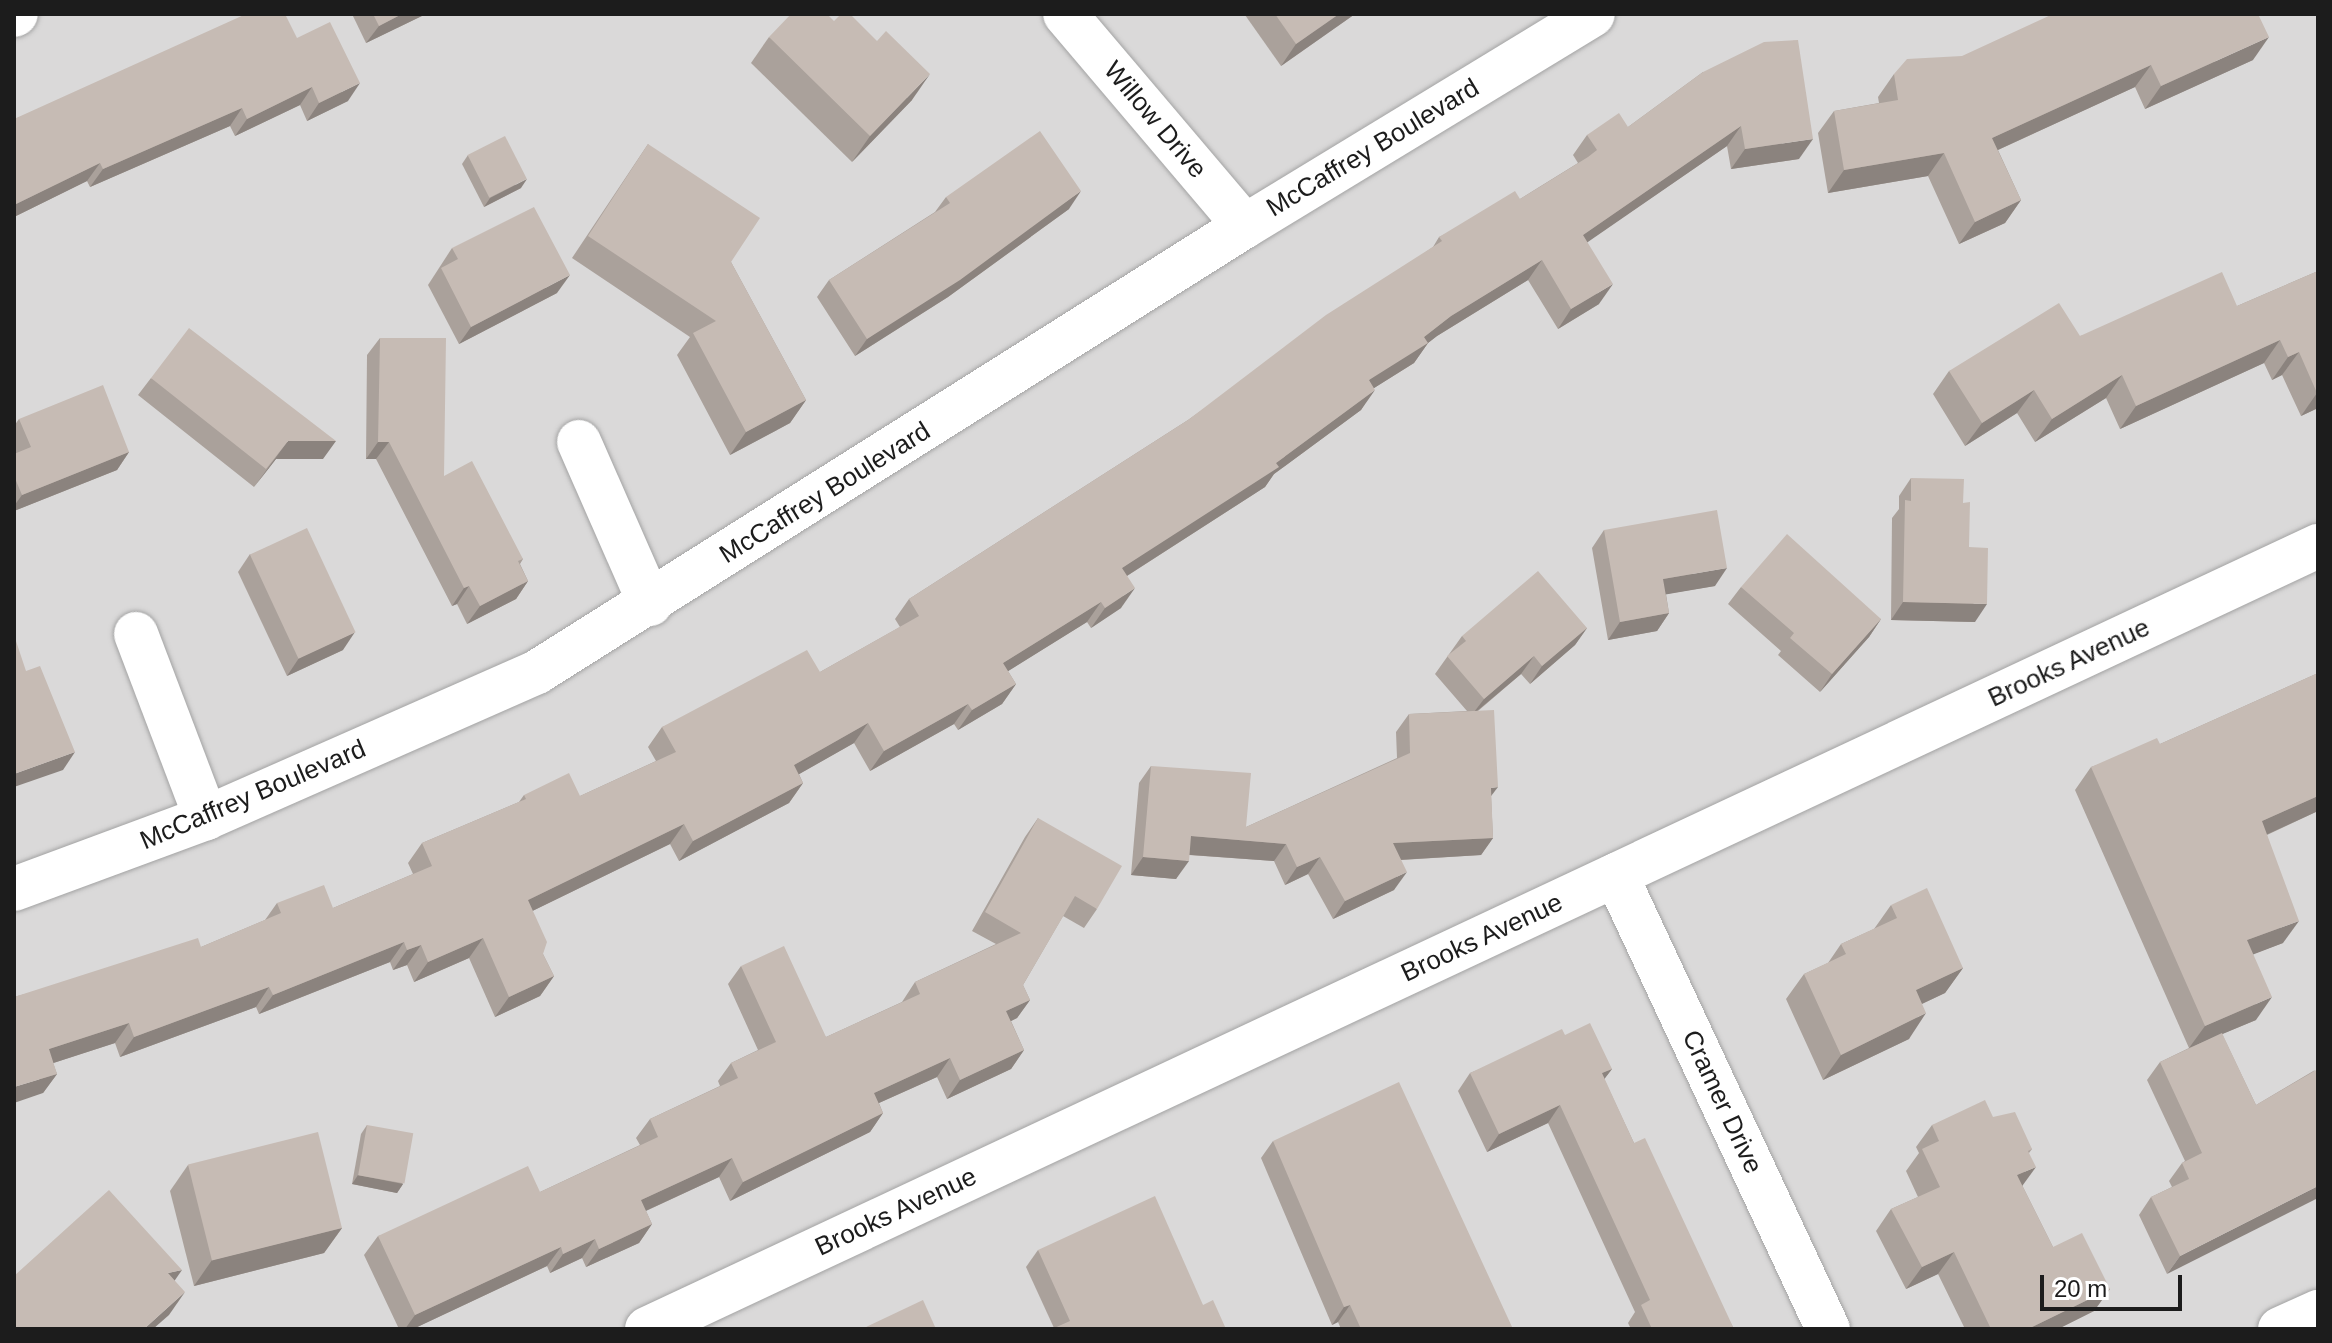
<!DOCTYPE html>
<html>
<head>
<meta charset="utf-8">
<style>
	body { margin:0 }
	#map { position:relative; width:2332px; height:1343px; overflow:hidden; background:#efeae1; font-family:Helvetica,sans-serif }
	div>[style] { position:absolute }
	.residential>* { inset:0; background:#dad9d9; transform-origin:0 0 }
	.roads { filter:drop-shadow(0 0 2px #a3a3a3) drop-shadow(0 0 2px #a3a3a3) }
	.street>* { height:44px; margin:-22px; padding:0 22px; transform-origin:22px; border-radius:22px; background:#fff }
	.wall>* { inset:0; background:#aaa19b }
	.shaded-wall>* { inset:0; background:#8b837e }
	.building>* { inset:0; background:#c6bbb4; transform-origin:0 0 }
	span { translate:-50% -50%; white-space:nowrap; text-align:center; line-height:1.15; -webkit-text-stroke:7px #fff; paint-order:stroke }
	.street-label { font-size:26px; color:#1c1c1c }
	.frame { position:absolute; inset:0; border:16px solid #1c1c1c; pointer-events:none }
	.scale { position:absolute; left:2040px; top:1275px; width:142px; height:36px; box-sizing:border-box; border:4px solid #1c1c1c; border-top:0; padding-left:10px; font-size:24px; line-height:28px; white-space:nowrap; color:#1c1c1c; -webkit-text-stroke:6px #fff; paint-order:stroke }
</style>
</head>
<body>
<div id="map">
	<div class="residential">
		<i style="left:14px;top:14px;width:2304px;height:1315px"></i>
	</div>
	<div class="roads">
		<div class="street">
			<i style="left:1065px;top:14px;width:278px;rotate:49.7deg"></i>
			<i style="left:14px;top:15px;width:2px;rotate:-27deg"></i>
			<i style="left:579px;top:442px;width:177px;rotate:66.3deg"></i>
			<i style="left:136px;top:634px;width:197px;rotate:69.2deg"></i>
			<i style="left:1616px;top:875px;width:501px;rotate:64.97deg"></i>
			<i style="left:14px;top:889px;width:205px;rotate:-20.3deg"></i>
			<i style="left:206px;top:818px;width:362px;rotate:-23.8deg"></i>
			<i style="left:537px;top:672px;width:837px;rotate:-32.21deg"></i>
			<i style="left:1245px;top:226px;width:407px;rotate:-31.3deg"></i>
			<i style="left:647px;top:1329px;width:1845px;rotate:-25.11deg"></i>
			<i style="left:2280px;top:1329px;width:42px;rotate:-24.1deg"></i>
		</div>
	</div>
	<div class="wall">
		<i style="clip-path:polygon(352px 14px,426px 14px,366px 43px)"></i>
		<i style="clip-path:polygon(1246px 14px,1355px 14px,1281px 66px,1245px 15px)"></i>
		<i style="clip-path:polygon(769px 37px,912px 100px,852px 162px,751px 63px)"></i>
		<i style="clip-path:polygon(297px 38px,348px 101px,307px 121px,300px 105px,235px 136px,230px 126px,90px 187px,87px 181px,14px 217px,14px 119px)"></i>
		<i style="clip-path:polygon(2253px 60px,2145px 109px,2135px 87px,1998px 150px,2021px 200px,2005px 223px,1959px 244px,1928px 176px,1828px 193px,1818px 133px,1834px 111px,1879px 103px,1878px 97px,1894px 74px)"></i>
		<i style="clip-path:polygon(1703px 72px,1799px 159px,1731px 169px,1727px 146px,1587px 242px,1599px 304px,1558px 329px,1528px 280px,1437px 336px,1428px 343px,1414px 363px,1374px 388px,1361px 410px,1274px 474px,1265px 487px,1127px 576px,1121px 608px,1091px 628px,1087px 622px,1008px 671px,1016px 684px,1002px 704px,958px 730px,954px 724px,870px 771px,854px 743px,799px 774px,803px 783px,789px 803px,679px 861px,670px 844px,532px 911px,543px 954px,554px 976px,540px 996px,495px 1017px,469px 958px,414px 982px,407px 965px,393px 970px,390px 962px,259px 1014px,256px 1007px,120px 1057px,115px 1043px,53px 1063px,57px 1074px,43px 1093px,14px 997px,201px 947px,265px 920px,277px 903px,333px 908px,413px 874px,408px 863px,422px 843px,519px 802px,524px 795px,580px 796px,656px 761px,648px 747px,662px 727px,820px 672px,900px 627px,895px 619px,909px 599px,1188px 420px,1433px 247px,1439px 237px,1520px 199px,1578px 163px,1573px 155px,1587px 135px,1628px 127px)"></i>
		<i style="clip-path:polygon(648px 144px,731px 262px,806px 400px,790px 423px,730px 455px,677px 355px,690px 337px,572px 258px)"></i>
		<i style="clip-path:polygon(468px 155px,521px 188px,484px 207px,462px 164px)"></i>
		<i style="clip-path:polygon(946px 197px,1069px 209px,948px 297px,855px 356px,817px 297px,829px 280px,935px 212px)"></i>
		<i style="clip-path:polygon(452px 248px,557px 293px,459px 344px,428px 285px)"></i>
		<i style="clip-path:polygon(2318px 271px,2318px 408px,2301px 416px,2282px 375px,2272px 380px,2264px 363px,2120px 429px,2106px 398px,2035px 442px,2017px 413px,1965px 446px,1933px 394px,1949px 371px,2080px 336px,2237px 306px)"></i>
		<i style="clip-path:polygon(380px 338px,444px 476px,523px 559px,520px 564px,528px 581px,516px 599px,467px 624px,457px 604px,452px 606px,376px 459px,366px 459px,367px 355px)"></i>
		<i style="clip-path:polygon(151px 378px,323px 459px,276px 459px,254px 487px,138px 395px)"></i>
		<i style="clip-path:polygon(19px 419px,129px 452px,117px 470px,14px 511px,14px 426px)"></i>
		<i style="clip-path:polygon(1911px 478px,1963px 503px,1969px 547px,1975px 622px,1891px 620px,1892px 518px,1899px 509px,1899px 496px)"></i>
		<i style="clip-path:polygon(1604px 530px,1715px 586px,1666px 594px,1669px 613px,1657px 631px,1608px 640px,1592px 548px)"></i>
		<i style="clip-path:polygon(250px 554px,343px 650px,287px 676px,238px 572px)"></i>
		<i style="clip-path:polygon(1741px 587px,1881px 619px,1869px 637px,1820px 692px,1778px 655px,1781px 651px,1728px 604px)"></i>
		<i style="clip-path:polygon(1587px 628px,1575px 645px,1530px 684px,1521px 674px,1478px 711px,1491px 796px,1493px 838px,1481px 855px,1401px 860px,1394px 890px,1333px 919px,1308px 874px,1285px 885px,1274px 861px,1189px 855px,1176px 879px,1131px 875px,1139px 783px,1151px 766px,1246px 827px,1397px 758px,1396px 732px,1409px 714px,1467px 711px,1435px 674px,1462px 636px)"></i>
		<i style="clip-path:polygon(2318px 673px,2318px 811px,2267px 835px,2283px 943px,2253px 954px,2256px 1020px,2222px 1034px,2256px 1105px,2315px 1070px,2167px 1274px,2139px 1215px,2151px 1197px,2172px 1187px,2169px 1181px,2182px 1163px,2185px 1161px,2147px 1080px,2160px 1062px,2189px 1048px,2075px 790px,2091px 767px,2160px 744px)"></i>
		<i style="clip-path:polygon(1038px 818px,1097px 909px,1084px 928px,1063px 916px,1023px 985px,1030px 1000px,1017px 1018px,1011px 1021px,1024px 1050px,1011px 1069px,947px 1099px,937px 1077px,879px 1103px,883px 1113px,870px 1132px,730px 1201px,719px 1177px,646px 1211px,652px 1224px,639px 1243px,586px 1267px,582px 1258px,550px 1273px,547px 1266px,413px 1329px,399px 1329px,364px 1255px,378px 1236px,540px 1192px,640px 1145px,636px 1138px,650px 1119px,720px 1086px,718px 1081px,731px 1063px,758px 1050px,728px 984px,741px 966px,826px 1037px,902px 1002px,915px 982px,996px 944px,972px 931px,1025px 837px)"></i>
		<i style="clip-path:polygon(1891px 905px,1963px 968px,1945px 993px,1922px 1004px,1909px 1039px,1823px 1080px,1786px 999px,1804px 974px,1828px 963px,1841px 944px,1874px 929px)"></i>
		<i style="clip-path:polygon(1565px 1035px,1612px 1069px,1604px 1079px,1634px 1143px,1734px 1329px,1631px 1329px,1628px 1323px,1635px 1312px,1548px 1123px,1487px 1152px,1458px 1091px,1470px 1073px)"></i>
		<i style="clip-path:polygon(1993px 1117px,2032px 1149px,2029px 1153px,2022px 1185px,2053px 1247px,2110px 1289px,2094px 1311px,2058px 1329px,1965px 1329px,1938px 1274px,1906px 1289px,1876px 1231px,1891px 1209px,1918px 1197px,1906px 1171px,1919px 1153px,1916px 1147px,1932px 1125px)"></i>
		<i style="clip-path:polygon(367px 1125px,403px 1184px,397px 1193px,352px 1184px,361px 1134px)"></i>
		<i style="clip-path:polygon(1273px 1141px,1513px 1329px,1341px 1329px,1338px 1322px,1332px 1325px,1261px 1158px)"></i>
		<i style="clip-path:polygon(188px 1165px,342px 1228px,324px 1253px,194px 1286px,170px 1191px)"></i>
		<i style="clip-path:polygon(1038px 1250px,1203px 1305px,1054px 1328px,1026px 1267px)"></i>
	</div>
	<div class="shaded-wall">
		<i style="clip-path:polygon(402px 14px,426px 14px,366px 43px,379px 26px)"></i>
		<i style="clip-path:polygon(1339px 14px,1355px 14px,1281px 66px,1296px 44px)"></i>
		<i style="clip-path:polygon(2269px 37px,2253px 60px,2145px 109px,2161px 86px)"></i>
		<i style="clip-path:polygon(2151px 65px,2135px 87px,1976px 160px,1992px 138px)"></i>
		<i style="clip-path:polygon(930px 74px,912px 100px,852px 162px,870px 136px)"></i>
		<i style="clip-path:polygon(360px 83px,348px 101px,307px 121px,319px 103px)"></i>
		<i style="clip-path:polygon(312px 87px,300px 105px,235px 136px,247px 119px)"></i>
		<i style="clip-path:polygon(242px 108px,230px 126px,90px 187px,103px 169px)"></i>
		<i style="clip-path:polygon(1741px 126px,1727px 146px,1569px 255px,1583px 235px)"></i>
		<i style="clip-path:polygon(1813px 139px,1799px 159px,1731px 169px,1745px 149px)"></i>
		<i style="clip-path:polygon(1944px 153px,1928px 176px,1828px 193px,1844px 170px)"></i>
		<i style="clip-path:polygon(100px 163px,87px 181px,14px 217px,14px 205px)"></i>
		<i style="clip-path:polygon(527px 179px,521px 188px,484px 207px,490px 198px)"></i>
		<i style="clip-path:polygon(1081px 191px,1069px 209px,948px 297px,855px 356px,867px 339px)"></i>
		<i style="clip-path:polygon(2021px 200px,2005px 223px,1959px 244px,1975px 222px)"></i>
		<i style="clip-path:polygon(1542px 260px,1528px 280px,1437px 336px,1428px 343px,1414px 363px,1355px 400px,1369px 380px,1451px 316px)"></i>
		<i style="clip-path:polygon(570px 275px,557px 293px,459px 344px,471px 327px)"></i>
		<i style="clip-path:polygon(1613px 284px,1599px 304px,1558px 329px,1571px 309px)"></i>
		<i style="clip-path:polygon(2280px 340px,2264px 363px,2120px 429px,2136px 406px)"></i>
		<i style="clip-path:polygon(2299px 352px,2282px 375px,2272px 380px,2288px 357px)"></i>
		<i style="clip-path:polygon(2122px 375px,2106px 398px,2035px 442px,2052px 419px)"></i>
		<i style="clip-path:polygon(1375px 390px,1361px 410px,1274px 474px,1265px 487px,1108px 588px,1122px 568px,1276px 463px)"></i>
		<i style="clip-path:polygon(2034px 390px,2017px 413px,1965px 446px,1982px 423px)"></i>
		<i style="clip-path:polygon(2318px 392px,2318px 408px,2301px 416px,2317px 393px)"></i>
		<i style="clip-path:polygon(806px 400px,790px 423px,730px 455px,746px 432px)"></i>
		<i style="clip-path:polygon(288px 441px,336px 441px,323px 459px,276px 459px,254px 487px)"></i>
		<i style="clip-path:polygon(378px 442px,389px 442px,376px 459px,366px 459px)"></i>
		<i style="clip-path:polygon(129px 452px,117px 470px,14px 511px,14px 506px,22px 495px)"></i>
		<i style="clip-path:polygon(1727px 568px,1715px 586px,1651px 597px,1663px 579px)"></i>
		<i style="clip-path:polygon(528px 581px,516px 599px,467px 624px,480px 606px)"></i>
		<i style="clip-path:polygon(469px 586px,457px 604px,452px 606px,464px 588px)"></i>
		<i style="clip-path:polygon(1135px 588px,1121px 608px,1091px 628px,1105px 608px)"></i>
		<i style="clip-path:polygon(1101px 602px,1087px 622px,989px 683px,1003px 663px)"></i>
		<i style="clip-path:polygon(1903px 602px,1987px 604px,1975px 622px,1891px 620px)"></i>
		<i style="clip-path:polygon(1669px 613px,1657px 631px,1608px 640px,1620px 622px)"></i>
		<i style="clip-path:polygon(1881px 619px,1869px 637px,1820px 692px,1832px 674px)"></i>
		<i style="clip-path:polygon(1587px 628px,1575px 645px,1530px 684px,1542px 666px)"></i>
		<i style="clip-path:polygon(355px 632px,343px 650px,287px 676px,299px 658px)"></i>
		<i style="clip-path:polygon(1534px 656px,1521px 674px,1471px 716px,1484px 699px)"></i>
		<i style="clip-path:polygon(1016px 684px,1002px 704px,958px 730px,972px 710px)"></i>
		<i style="clip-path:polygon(968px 704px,954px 724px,870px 771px,884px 751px)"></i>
		<i style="clip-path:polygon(868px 723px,854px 743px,780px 785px,794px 765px)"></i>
		<i style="clip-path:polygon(75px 752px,63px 770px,14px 787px,14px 774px)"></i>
		<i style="clip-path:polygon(803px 783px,789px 803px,679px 861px,693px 841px)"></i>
		<i style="clip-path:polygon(1498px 787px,1485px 804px,1491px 788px)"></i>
		<i style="clip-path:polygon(2318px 796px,2318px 811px,2246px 844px,2262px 821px)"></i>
		<i style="clip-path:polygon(684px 824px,670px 844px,514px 920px,528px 900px)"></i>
		<i style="clip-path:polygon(1191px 836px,1286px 844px,1274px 861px,1178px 854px)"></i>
		<i style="clip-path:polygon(1493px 838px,1481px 855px,1381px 861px,1393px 843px)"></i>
		<i style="clip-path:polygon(1143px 857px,1189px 861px,1176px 879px,1131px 875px)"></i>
		<i style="clip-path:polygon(1320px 857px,1308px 874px,1285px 885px,1297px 867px)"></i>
		<i style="clip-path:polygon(1407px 872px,1394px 890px,1333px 919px,1345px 901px)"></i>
		<i style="clip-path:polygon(2299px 921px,2283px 943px,2231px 963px,2247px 940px)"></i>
		<i style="clip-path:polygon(483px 938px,469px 958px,414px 982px,428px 962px)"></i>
		<i style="clip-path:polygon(404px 942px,390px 962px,259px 1014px,273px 995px)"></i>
		<i style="clip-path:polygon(421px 945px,407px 965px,393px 970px,407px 950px)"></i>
		<i style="clip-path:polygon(1963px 968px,1945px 993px,1898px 1015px,1916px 990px)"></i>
		<i style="clip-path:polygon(554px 976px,540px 996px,495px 1017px,509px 997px)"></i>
		<i style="clip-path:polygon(269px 987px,256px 1007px,120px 1057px,134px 1037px)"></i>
		<i style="clip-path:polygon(2272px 997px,2256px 1020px,2189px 1048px,2205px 1026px)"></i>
		<i style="clip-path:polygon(1030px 1000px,1017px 1018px,993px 1030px,1006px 1011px)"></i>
		<i style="clip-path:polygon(1926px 1013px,1909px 1039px,1823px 1080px,1841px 1055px)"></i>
		<i style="clip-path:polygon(129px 1023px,115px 1043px,35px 1069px,49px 1049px)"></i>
		<i style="clip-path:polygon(1024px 1050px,1011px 1069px,947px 1099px,960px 1080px)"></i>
		<i style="clip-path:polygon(950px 1058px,937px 1077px,861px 1111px,874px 1093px)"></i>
		<i style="clip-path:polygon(1612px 1069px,1599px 1086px,1602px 1073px)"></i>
		<i style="clip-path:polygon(57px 1074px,43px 1093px,14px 1103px,14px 1087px)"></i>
		<i style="clip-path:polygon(1560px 1105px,1548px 1123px,1487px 1152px,1499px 1134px)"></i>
		<i style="clip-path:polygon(883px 1113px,870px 1132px,730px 1201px,743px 1182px)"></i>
		<i style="clip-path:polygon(732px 1158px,719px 1177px,628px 1219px,641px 1200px)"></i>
		<i style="clip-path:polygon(2036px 1167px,2020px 1189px,2017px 1175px)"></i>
		<i style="clip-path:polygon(358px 1175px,403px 1184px,397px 1193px,352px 1184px)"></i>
		<i style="clip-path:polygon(2318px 1186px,2318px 1198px,2167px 1274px,2180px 1256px)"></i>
		<i style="clip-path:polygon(652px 1224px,639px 1243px,586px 1267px,599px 1249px)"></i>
		<i style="clip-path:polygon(342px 1228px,324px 1253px,194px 1286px,212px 1260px)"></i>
		<i style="clip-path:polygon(595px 1239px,582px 1258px,550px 1273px,563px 1254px)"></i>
		<i style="clip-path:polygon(561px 1247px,547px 1266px,413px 1329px,405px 1329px,415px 1315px)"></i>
		<i style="clip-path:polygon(1954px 1252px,1938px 1274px,1906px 1289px,1922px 1267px)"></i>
		<i style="clip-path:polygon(182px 1270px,166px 1293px,168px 1273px)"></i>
		<i style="clip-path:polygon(2110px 1289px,2094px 1311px,2058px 1329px,2028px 1329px)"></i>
		<i style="clip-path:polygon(185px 1292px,169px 1315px,153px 1329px,144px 1329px)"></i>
		<i style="clip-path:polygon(1350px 1305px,1338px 1322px,1332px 1325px,1344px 1307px)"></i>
	</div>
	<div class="building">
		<i style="clip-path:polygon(246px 14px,285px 14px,297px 38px,330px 22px,360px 83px,319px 103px,312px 87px,247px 119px,242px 108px,103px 169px,100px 163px,14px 205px,14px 119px)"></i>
		<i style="clip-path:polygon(373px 14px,402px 14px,379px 26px)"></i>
		<i style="clip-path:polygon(791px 14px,827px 14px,834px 21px,841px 14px,850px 14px,877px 41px,886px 31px,930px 74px,870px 136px,769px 37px)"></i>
		<i style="clip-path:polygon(1275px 14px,1339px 14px,1296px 44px)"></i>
		<i style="clip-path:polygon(2053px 14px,2258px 14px,2269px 37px,2161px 86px,2151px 65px,1992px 138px,2021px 200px,1975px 222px,1944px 153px,1844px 170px,1834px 111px,1898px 100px,1894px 74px,1907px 59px,1962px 56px)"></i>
		<i style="clip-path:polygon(1798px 40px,1813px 139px,1745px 149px,1741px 126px,1583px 235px,1613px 284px,1571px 309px,1542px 260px,1451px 316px,1424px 337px,1428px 343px,1369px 380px,1375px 390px,1276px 463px,1279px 467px,1122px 568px,1135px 588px,1105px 608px,1101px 602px,1003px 663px,1016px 684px,972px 710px,968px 704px,884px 751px,868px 723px,794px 765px,803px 783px,693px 841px,684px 824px,528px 900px,547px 942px,543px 954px,554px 976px,509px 997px,483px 938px,428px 962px,421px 945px,407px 950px,404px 942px,273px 995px,269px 987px,134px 1037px,129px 1023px,49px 1049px,57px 1074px,14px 1087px,14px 997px,198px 938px,201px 947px,281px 913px,277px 903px,324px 885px,333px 908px,432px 866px,422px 843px,526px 799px,524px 795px,569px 773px,580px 796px,676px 752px,662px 727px,807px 650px,820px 672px,919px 616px,909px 599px,1188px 420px,1326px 315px,1442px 241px,1439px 237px,1515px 191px,1520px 199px,1588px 157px,1597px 150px,1587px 135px,1619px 113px,1628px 127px,1703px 72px,1764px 42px)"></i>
		<i style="clip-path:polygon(1040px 131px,1081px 191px,960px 280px,867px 339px,829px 280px,950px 203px,946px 197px)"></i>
		<i style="left:505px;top:136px;width:48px;height:42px;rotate:63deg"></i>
		<i style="clip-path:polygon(648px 144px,760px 218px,731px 262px,806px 400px,746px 432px,693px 333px,716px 321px,588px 236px)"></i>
		<i style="clip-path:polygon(534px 207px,570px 275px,471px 327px,441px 268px,458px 259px,452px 248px)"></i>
		<i style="clip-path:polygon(2318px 271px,2318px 392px,2317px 393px,2299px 352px,2288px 357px,2280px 340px,2136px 406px,2122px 375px,2052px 419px,2034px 390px,1982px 423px,1949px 371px,2059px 303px,2080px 336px,2222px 272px,2237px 306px)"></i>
		<i style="clip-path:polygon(189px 328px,336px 441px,288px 441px,266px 469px,151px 378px)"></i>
		<i style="clip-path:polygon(380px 338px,446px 338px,444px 476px,472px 461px,523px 559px,518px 561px,528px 581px,480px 606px,469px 586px,464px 588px,389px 442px,378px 442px)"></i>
		<i style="clip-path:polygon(103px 385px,129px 452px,22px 495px,14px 476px,14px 454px,31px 447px,19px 419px)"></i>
		<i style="clip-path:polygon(1911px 478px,1964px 479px,1963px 503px,1970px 502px,1969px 547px,1988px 548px,1987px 604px,1903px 602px,1905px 500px,1911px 501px)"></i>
		<i style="clip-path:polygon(1717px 510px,1727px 568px,1663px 579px,1669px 613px,1620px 622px,1604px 530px)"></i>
		<i style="left:307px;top:528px;width:115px;height:63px;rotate:65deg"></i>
		<i style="clip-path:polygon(1787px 534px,1881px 619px,1832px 674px,1790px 638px,1794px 633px,1741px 587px)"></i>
		<i style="clip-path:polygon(1538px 571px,1587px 628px,1542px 666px,1534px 656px,1484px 699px,1447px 656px,1466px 641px,1462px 636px)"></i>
		<i style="clip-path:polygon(14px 635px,26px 671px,40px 666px,75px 752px,14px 774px)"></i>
		<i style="clip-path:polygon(2318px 673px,2318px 796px,2262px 821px,2299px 921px,2247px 940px,2272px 997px,2205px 1026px,2091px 767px,2157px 738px,2160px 744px)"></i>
		<i style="clip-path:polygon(1494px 710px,1498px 787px,1491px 788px,1493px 838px,1393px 843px,1407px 872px,1345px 901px,1320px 857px,1297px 867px,1286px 844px,1191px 836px,1189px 861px,1143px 857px,1151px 766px,1251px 773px,1246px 827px,1410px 753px,1409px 714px)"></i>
		<i style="clip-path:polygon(1038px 818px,1122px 866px,1097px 909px,1075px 896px,1023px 985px,1030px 1000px,1006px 1011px,1024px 1050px,960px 1080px,950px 1058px,874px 1093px,883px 1113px,743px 1182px,732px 1158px,641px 1200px,652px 1224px,599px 1249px,595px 1239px,563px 1254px,561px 1247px,415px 1315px,378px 1236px,528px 1166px,540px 1192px,658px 1137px,650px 1119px,738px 1078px,731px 1063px,776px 1042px,741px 966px,784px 946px,826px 1037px,920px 994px,915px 982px,1021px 933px,985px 912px)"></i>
		<i style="clip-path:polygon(1927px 888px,1963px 968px,1916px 990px,1926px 1013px,1841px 1055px,1804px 974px,1846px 954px,1841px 944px,1897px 918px,1891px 905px)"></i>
		<i style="clip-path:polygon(1590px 1023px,1612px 1069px,1602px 1073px,1634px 1143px,1645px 1138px,1734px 1329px,1652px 1329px,1641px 1305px,1650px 1300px,1560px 1105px,1499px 1134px,1470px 1073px,1562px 1029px,1565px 1035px)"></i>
		<i style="clip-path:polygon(2222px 1033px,2256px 1105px,2318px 1069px,2318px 1186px,2180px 1256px,2151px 1197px,2189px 1179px,2182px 1163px,2202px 1153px,2160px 1062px)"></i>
		<i style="clip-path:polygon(1399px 1082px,1513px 1329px,1361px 1329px,1350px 1305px,1344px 1307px,1273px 1141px)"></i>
		<i style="clip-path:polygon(1985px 1100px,1993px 1117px,2015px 1112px,2032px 1149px,2028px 1151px,2036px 1167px,2017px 1175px,2053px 1247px,2082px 1233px,2110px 1289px,2028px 1329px,1991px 1329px,1954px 1252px,1922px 1267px,1891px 1209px,1940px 1187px,1922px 1149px,1939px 1141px,1932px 1125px)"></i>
		<i style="left:367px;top:1125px;width:47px;height:51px;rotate:10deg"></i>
		<i style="left:318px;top:1132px;width:99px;height:134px;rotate:76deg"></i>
		<i style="clip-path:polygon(109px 1190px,182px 1270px,168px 1273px,185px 1292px,144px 1329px,14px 1329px,14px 1276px)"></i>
		<i style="clip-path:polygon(1155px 1196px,1203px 1305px,1213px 1300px,1226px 1329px,1052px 1329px,1070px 1321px,1038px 1250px)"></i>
		<i style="clip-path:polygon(923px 1300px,936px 1329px,862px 1329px)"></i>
	</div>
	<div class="street-label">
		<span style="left:1155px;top:120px;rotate:50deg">Willow Drive</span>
		<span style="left:1373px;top:148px;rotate:-31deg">McCaffrey Boulevard</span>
		<span style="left:825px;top:493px;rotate:-32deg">McCaffrey Boulevard</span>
		<span style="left:2069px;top:663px;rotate:-25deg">Brooks Avenue</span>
		<span style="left:253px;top:795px;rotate:-23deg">McCaffrey Boulevard</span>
		<span style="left:1482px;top:938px;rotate:-25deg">Brooks Avenue</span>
		<span style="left:1722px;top:1102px;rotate:65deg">Cramer Drive</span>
		<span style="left:896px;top:1212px;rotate:-25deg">Brooks Avenue</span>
	</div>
	<div class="frame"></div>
	<div class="scale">20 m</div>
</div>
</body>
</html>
